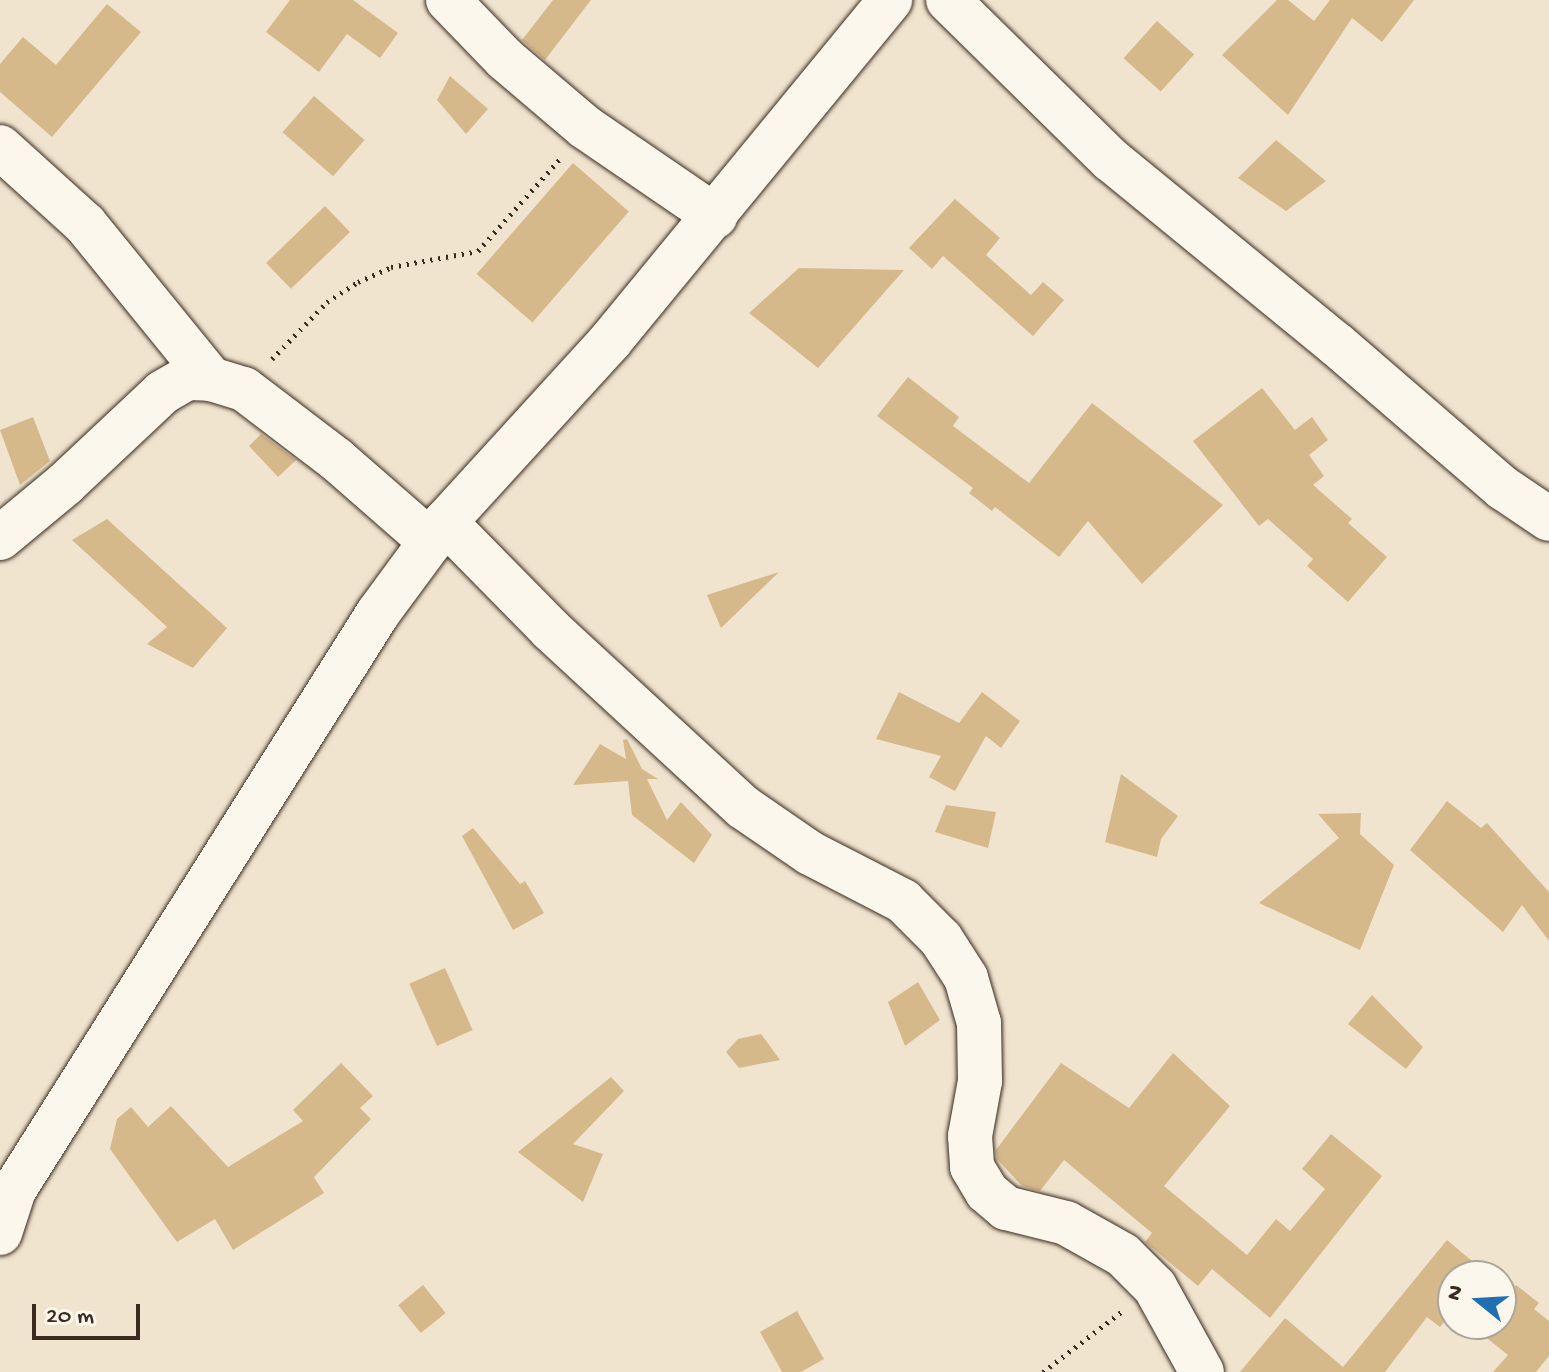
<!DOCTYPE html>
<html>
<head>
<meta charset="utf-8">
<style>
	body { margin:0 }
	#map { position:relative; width:1549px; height:1372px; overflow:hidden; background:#f0e4cf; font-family:"Gochi Hand",sans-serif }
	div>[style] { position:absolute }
	.building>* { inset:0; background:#d6b98b; transform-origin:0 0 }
	.path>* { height:5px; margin-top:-2.5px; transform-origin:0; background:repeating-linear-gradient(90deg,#3b2a1e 0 2px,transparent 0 8px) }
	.roads { filter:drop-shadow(0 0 2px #3b2a1e) drop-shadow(0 0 2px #3b2a1e) }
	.minor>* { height:44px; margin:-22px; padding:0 22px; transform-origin:22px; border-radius:22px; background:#fbf7ec }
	span { translate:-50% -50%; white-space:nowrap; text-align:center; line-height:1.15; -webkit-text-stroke:6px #fbf7ec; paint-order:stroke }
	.north { position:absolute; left:1437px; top:1260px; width:80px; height:80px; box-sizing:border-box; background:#fbf7ec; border:2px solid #aea59a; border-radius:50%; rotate:288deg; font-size:22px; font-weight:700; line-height:32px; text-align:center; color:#3b2a1e }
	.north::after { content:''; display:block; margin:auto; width:28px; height:36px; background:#1f6fb2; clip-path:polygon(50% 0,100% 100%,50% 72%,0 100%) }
	.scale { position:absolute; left:32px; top:1304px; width:108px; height:36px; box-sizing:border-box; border:4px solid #3b2a1e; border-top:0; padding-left:10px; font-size:24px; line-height:28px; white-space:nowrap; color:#3b2a1e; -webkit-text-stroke:6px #fbf7ec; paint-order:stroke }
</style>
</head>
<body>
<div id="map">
	<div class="building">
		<i style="clip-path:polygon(290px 0,353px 0,398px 33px,380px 58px,347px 34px,319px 72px,266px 32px)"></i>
		<i style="clip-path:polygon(553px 0,591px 0,545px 60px,522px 40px)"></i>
		<i style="clip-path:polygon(1277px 0,1288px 0,1314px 21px,1330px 0,1414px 0,1382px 42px,1352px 18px,1288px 115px,1222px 55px)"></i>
		<i style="clip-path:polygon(107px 4px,141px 32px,52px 137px,0 92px,0 64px,23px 37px,56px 65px)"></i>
		<i style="left:1157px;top:21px;width:50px;height:50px;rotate:42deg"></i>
		<i style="clip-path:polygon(450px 76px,488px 109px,466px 134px,437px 100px)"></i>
		<i style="left:314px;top:96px;width:67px;height:48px;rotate:41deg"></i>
		<i style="clip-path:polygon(1276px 140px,1326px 181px,1286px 211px,1238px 178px)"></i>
		<i style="left:573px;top:163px;width:74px;height:147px;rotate:41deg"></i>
		<i style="clip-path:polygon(955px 199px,1000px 238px,986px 255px,1031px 295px,1043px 282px,1064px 300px,1033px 336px,943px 256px,932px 269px,909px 248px)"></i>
		<i style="left:325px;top:206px;width:36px;height:82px;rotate:46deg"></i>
		<i style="clip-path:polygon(799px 268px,904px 270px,818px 368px,749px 313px)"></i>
		<i style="clip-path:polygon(908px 377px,959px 417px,953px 426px,1029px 483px,1092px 403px,1223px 505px,1142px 584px,1088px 521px,1059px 557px,995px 507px,992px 511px,969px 493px,973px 488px,877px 416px)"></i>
		<i style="clip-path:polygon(1262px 388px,1295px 430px,1312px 417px,1328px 440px,1309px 455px,1324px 476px,1313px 485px,1352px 519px,1348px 523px,1387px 557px,1348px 602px,1307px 566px,1313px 559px,1268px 519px,1259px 526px,1193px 441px)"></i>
		<i style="clip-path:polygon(33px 417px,50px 461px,20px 485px,0 430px)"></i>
		<i style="clip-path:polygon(261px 434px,296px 460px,278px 477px,249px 446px)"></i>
		<i style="clip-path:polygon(107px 519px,227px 628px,193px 668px,147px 644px,167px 627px,72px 540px)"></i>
		<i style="clip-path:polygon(779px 572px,721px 628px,707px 595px)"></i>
		<i style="clip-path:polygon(899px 692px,959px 723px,982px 692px,1020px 721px,1001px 748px,986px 736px,955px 791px,929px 777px,941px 756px,876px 739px)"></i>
		<i style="clip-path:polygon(627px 739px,642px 769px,658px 779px,647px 779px,667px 820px,681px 802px,712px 835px,694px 863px,632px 815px,628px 781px,573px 785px,600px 744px,626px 759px,623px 740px)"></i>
		<i style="clip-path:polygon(1121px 774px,1178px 816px,1161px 839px,1157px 857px,1105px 842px)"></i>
		<i style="clip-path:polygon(1447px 801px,1481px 828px,1487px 823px,1549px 892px,1549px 941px,1522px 905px,1503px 932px,1410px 850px)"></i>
		<i style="clip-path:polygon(946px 805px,996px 812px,988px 848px,935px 832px)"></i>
		<i style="clip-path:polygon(1361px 813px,1360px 834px,1394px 865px,1360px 950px,1259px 903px,1339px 838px,1318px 814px)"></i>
		<i style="clip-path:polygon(473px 828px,520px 884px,525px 881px,544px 913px,513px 930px,462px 836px)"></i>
		<i style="left:445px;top:968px;width:68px;height:39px;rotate:66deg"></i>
		<i style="clip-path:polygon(918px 982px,940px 1020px,905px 1046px,888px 1002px)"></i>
		<i style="clip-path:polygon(1372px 995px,1423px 1047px,1406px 1069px,1348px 1024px)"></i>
		<i style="clip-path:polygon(761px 1034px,780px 1060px,739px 1068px,726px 1052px,738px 1039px)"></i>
		<i style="clip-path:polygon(1173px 1053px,1230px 1106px,1164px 1186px,1247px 1255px,1276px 1219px,1290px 1231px,1325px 1189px,1302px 1169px,1331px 1134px,1382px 1176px,1270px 1318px,1212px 1269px,1198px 1286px,1145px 1242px,1152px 1233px,1064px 1160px,1040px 1191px,1022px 1186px,997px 1159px,996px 1150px,1061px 1063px,1129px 1108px)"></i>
		<i style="clip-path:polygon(341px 1063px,373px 1096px,360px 1108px,371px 1119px,314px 1177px,324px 1193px,233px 1250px,215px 1219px,177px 1242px,110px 1149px,117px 1119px,131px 1107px,148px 1127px,171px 1106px,228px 1167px,303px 1121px,293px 1110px)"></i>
		<i style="clip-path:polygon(611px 1077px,624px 1091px,573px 1144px,603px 1154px,583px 1202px,518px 1152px)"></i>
		<i style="clip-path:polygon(1447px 1240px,1490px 1276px,1453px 1276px,1453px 1311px,1440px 1327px,1427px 1317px,1385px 1372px,1240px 1372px,1285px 1318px,1343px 1367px)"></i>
		<i style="left:423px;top:1285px;width:36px;height:32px;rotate:51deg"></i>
		<i style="clip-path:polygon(1501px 1285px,1510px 1292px,1516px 1285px,1539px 1303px,1534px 1309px,1549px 1321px,1549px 1356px,1536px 1372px,1493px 1372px,1508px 1355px,1469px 1324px,1501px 1324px)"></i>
		<i style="clip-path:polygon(797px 1311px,824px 1359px,801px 1372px,782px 1372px,760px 1332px)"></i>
	</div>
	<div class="path">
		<i style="left:272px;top:359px;width:79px;rotate:-46deg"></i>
		<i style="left:327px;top:302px;width:37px;rotate:-33deg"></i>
		<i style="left:358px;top:282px;width:36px;rotate:-24deg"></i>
		<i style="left:391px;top:267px;width:88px;rotate:-10.4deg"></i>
		<i style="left:478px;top:251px;width:125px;rotate:-48.3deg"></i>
		<i style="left:1043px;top:1372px;width:103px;rotate:-37.5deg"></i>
	</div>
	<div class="roads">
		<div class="minor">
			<i style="left:448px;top:0;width:82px;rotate:46deg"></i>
			<i style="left:505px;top:59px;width:105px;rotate:40.4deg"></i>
			<i style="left:585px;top:127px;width:158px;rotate:34.4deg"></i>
			<i style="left:948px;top:0;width:228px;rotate:44.5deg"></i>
			<i style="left:1111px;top:160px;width:291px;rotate:39.3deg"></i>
			<i style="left:1336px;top:344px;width:221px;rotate:40.8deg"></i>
			<i style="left:1503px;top:488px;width:55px;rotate:34deg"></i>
			<i style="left:0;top:147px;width:115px;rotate:42.2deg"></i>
			<i style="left:85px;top:224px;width:200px;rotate:50.9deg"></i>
			<i style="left:445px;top:522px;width:150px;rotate:45.5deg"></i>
			<i style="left:550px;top:629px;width:263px;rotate:42.7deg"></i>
			<i style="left:743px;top:807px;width:81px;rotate:34.5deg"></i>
			<i style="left:810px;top:853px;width:105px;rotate:27.3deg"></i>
			<i style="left:903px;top:901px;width:54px;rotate:45deg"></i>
			<i style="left:941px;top:939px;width:46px;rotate:57.3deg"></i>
			<i style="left:966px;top:978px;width:47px;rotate:73.9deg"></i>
			<i style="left:979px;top:1023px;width:58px;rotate:89deg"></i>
			<i style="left:980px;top:1081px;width:56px;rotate:100.3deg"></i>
			<i style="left:970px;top:1136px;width:31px;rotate:86deg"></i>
			<i style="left:972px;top:1167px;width:29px;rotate:59deg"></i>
			<i style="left:987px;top:1192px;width:25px;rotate:40deg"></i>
			<i style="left:1006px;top:1208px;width:62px;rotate:14deg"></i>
			<i style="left:1066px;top:1223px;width:65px;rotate:29.3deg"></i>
			<i style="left:1123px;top:1255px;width:45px;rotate:45deg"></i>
			<i style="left:1155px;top:1287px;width:97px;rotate:61.1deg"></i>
			<i style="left:0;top:538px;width:85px;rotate:-39.7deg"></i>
			<i style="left:65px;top:484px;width:134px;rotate:-43.2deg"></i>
			<i style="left:163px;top:392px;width:28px;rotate:-30deg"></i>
			<i style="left:187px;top:378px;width:24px;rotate:2deg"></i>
			<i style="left:211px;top:379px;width:34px;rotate:17deg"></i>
			<i style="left:244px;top:389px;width:116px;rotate:37.3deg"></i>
			<i style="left:336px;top:459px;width:126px;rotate:41.1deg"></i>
			<i style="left:0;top:1233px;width:45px;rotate:-72deg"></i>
			<i style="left:14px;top:1190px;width:682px;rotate:-57.75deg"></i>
			<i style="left:378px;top:613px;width:113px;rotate:-53.6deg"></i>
			<i style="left:445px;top:522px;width:246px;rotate:-47.6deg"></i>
			<i style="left:611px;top:340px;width:440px;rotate:-50.6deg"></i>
		</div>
	</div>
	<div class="north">N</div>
	<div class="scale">20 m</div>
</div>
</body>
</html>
